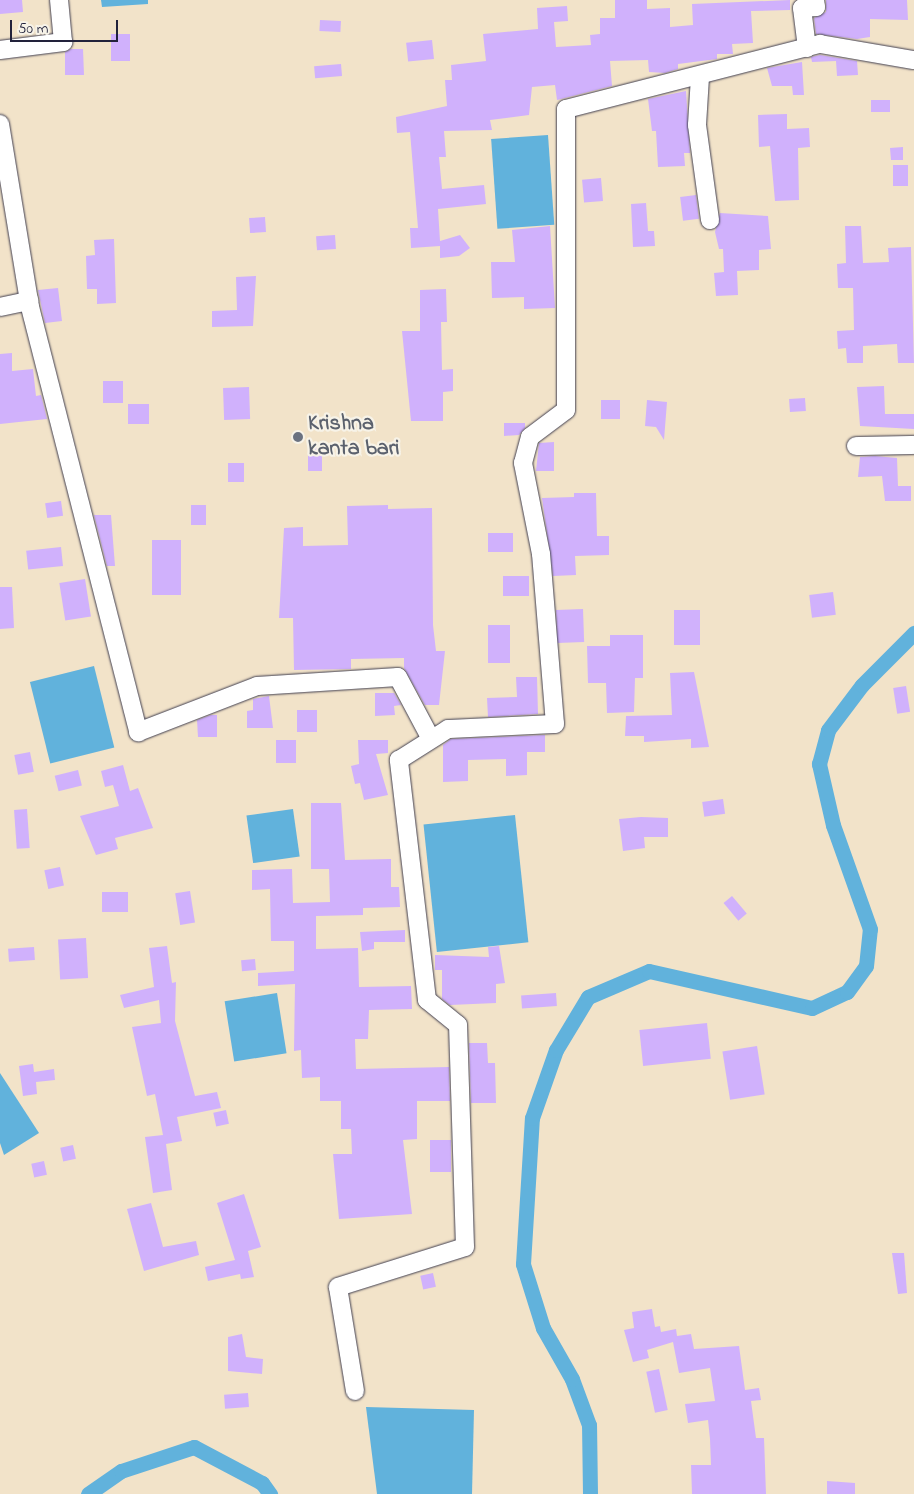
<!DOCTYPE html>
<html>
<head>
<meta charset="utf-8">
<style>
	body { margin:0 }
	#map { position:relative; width:914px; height:1494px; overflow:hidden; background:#f2e3c9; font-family:"Indie Flower",sans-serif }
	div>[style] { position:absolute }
	.water>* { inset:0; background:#61b2dc; transform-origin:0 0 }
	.canal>* { height:15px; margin:-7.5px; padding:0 7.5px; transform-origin:7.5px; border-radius:7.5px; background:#61b2dc }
	.building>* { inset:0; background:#d0b1fc; transform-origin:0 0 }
	.roads { filter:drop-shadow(0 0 1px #413f50) drop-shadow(0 0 1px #413f50) }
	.street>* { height:18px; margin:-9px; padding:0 9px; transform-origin:9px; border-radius:9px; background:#fff }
	.dots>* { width:14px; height:14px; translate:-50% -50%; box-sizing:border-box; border:2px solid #f7f3e8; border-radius:50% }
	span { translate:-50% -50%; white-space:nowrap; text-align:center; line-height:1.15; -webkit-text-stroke:4.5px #f7f3e8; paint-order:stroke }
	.worship-label { font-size:22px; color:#5b616d; font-weight:700 }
	.left { translate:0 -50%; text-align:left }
	.scale { position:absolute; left:10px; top:20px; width:108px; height:22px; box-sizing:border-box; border:2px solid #22223b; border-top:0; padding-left:6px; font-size:15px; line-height:18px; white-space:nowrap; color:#22223b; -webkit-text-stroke:4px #f7f3e8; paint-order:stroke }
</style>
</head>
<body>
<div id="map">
	<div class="water">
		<i style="clip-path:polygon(101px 0,148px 0,148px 4px,102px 7px)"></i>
		<i style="left:548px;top:135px;width:90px;height:57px;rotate:86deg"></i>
		<i style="left:94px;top:666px;width:84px;height:66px;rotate:76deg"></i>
		<i style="left:293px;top:809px;width:48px;height:47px;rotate:82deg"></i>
		<i style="left:515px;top:815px;width:128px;height:92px;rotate:84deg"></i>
		<i style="left:277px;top:993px;width:61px;height:53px;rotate:81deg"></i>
		<i style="clip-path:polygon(0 1073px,39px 1133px,4px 1155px,0 1143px)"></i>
		<i style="clip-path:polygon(366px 1407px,474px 1410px,472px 1494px,377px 1494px)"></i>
	</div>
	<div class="canal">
		<i style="left:88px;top:1494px;width:40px;rotate:-34.9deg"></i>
		<i style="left:121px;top:1471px;width:77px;rotate:-18.2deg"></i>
		<i style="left:194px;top:1447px;width:77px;rotate:27.9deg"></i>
		<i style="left:262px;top:1483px;width:14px;rotate:54deg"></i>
		<i style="left:590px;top:1494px;width:69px;rotate:-90.8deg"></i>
		<i style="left:589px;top:1425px;width:49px;rotate:-110.3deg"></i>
		<i style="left:572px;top:1379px;width:59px;rotate:-119.6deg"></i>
		<i style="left:543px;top:1328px;width:67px;rotate:-107.4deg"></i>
		<i style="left:523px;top:1264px;width:146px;rotate:-86.5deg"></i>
		<i style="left:532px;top:1118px;width:72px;rotate:-70.6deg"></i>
		<i style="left:556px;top:1050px;width:62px;rotate:-58.9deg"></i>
		<i style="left:588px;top:997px;width:66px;rotate:-23.1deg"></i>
		<i style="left:649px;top:971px;width:167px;rotate:12.8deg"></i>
		<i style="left:812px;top:1008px;width:38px;rotate:-25deg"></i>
		<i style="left:847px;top:992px;width:32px;rotate:-54deg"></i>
		<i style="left:866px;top:966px;width:37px;rotate:-84deg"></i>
		<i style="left:870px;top:929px;width:110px;rotate:-109.6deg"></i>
		<i style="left:833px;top:825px;width:63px;rotate:-102.9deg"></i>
		<i style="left:819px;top:764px;width:35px;rotate:-75deg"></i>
		<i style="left:828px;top:730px;width:56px;rotate:-52.9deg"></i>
		<i style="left:862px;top:685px;width:74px;rotate:-45deg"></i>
	</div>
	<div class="building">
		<i style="clip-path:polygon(0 0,22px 0,23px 12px,0 14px)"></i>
		<i style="clip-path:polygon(615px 0,647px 0,647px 9px,670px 8px,670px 27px,693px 25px,692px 4px,790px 0,790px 10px,751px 11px,753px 43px,732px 44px,733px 54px,717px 54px,717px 59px,678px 64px,678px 69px,665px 73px,649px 72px,648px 60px,610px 61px,612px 86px,557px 100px,555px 85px,532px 87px,529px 115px,490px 120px,492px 130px,444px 131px,446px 157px,439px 157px,442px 189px,484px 185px,486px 204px,438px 209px,440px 241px,460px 235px,470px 248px,459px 256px,440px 258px,440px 246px,411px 248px,410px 228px,418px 228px,410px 132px,397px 133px,396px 117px,447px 106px,445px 80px,452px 80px,451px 65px,486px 61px,483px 34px,538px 29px,537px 8px,567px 6px,568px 21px,554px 22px,556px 47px,591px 45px,590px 35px,600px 34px,600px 18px,615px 18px)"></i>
		<i style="clip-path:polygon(826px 0,907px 0,908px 20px,870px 19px,870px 37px,857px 39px,816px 34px,814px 18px,826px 12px)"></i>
		<i style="left:320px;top:20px;width:21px;height:11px;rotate:3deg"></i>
		<i style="left:130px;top:34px;width:27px;height:19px;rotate:90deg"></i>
		<i style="left:432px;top:40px;width:19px;height:26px;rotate:84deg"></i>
		<i style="clip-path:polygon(71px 49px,83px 49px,84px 75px,65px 75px,65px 52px)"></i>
		<i style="clip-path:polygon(820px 55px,857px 61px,858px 75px,837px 76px,836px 61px,812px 62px,811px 57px)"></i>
		<i style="clip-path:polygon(802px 62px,804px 95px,793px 95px,792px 86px,772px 86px,767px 68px)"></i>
		<i style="left:341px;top:64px;width:12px;height:27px;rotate:85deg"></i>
		<i style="clip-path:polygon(686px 91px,690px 153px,684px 153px,685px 166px,658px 167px,656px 131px,652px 131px,648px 99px)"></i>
		<i style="left:890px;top:100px;width:12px;height:19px;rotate:90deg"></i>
		<i style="clip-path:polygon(787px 114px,787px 129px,809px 128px,810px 147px,798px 148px,799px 200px,775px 201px,770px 146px,759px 147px,758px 115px)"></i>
		<i style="clip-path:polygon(903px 147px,903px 160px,891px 160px,890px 148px)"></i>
		<i style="left:893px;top:165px;width:15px;height:21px"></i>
		<i style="left:601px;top:178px;width:23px;height:19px;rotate:85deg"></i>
		<i style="left:696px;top:195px;width:24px;height:16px;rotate:83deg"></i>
		<i style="clip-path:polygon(646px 203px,648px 231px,654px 231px,655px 246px,633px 247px,631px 204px)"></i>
		<i style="clip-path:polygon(720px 213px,768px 216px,771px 249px,759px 250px,759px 270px,737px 271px,738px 295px,716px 296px,714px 273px,724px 272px,723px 249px,719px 249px,715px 232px)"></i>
		<i style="left:265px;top:217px;width:15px;height:16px;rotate:86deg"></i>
		<i style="clip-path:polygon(550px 226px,555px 308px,524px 309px,524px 297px,492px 298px,491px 262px,515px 262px,512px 230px)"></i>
		<i style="clip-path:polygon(845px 226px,861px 226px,863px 263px,889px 262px,888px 248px,911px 247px,914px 363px,898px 363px,897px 344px,863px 346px,863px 363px,847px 363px,846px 348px,838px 349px,837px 331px,854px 330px,853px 288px,838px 288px,837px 264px,846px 263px)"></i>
		<i style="left:335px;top:235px;width:14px;height:19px;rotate:86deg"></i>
		<i style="clip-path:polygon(114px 239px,116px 303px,97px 304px,97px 289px,87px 289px,86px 256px,95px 255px,94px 240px)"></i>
		<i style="clip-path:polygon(256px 276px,253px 326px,212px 327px,212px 311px,237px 310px,236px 277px)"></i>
		<i style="clip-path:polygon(58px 288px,62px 321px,45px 323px,38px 290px)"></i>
		<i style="clip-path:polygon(446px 289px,447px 322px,441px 322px,442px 370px,453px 369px,453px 391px,443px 392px,443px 421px,411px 421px,402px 331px,420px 331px,420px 290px)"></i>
		<i style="clip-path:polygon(12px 353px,12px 371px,33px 369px,36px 396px,41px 395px,47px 419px,0 424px,0 354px)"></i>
		<i style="left:103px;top:381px;width:20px;height:22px"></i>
		<i style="clip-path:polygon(884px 386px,885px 414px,914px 414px,914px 429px,860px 426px,857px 387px)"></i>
		<i style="left:249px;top:387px;width:32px;height:26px;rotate:88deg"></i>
		<i style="left:805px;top:398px;width:13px;height:16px;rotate:86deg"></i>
		<i style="left:601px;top:400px;width:19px;height:19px"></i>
		<i style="clip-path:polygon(647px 400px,667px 402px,664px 440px,656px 427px,645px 426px)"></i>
		<i style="left:149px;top:404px;width:20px;height:21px;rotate:90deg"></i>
		<i style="clip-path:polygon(504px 423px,525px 423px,525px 428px,519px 435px,504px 436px)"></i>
		<i style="clip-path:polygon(554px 442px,554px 471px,536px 471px,539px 443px)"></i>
		<i style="left:322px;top:447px;width:24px;height:14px;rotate:90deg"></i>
		<i style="clip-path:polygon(875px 456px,897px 458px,898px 486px,911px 486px,911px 501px,885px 501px,882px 476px,858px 477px,860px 457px)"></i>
		<i style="left:228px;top:463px;width:16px;height:19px"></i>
		<i style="clip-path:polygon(574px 493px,596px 493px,597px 536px,609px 536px,609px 555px,575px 556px,576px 575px,553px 576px,542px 498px,574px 497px)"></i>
		<i style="left:61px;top:501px;width:15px;height:16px;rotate:82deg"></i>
		<i style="left:191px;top:505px;width:15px;height:20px"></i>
		<i style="clip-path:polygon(388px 505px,388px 509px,432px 508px,433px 625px,436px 651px,445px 651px,439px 705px,425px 705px,404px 668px,404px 658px,351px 659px,351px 669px,294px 670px,293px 618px,279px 618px,284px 528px,303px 527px,303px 546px,348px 545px,347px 506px)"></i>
		<i style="clip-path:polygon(94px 515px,111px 515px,115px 566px,107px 566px)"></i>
		<i style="left:513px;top:533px;width:19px;height:25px;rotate:90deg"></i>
		<i style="left:152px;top:540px;width:29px;height:55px"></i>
		<i style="left:61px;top:547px;width:19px;height:35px;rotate:84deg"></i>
		<i style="left:529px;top:576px;width:20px;height:26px;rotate:90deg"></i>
		<i style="left:85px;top:579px;width:38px;height:26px;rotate:81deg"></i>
		<i style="clip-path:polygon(0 587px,12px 587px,14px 628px,0 629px)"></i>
		<i style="left:833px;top:592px;width:23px;height:24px;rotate:83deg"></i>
		<i style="left:583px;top:609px;width:33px;height:27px;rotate:88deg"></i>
		<i style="left:674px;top:610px;width:26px;height:35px"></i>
		<i style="left:488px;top:625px;width:22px;height:38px"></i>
		<i style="clip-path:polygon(610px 635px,643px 635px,643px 678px,635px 678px,634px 712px,607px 713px,606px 683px,588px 683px,587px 646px,610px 646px)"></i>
		<i style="clip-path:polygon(694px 672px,709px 747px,691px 748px,691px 739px,644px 742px,644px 736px,625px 736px,626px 716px,672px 715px,670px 673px)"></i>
		<i style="clip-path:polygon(516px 677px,537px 677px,538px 714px,488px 717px,487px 698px,517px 697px)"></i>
		<i style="left:906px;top:686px;width:26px;height:13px;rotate:81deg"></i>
		<i style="clip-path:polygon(375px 693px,394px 693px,401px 705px,394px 706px,395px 715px,375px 716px)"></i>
		<i style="clip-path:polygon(269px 696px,273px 728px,247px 728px,247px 711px,253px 710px,253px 699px)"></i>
		<i style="left:297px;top:710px;width:20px;height:22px"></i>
		<i style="clip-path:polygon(211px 715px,217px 715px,217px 737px,198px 737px,197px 720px)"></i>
		<i style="clip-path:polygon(545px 735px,545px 752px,527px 752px,527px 775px,506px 776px,506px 759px,468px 760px,468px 781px,443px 782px,443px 745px,451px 739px)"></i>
		<i style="left:296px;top:740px;width:23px;height:20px;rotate:90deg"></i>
		<i style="clip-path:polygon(358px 740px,388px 740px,388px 753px,376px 754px,388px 795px,364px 800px,360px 783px,355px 784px,351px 766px,359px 764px)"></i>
		<i style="left:30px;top:752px;width:20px;height:16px;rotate:79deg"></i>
		<i style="clip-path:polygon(123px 765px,130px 791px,138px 788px,153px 828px,115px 838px,118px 849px,96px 855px,80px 816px,119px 806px,113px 785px,105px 787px,101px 771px)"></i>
		<i style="left:78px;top:770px;width:16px;height:24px;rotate:76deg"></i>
		<i style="left:723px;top:799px;width:15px;height:21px;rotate:82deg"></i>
		<i style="clip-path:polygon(311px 803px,341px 803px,345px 860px,391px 859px,391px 887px,399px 887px,400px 907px,363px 908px,363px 915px,316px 916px,316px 949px,358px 948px,359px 987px,411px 986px,412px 1009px,369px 1010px,368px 1039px,355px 1039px,356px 1069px,449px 1067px,450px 1101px,417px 1101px,417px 1139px,403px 1140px,412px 1214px,339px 1219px,333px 1154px,352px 1154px,351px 1129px,341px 1129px,341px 1101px,320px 1101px,320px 1077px,302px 1078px,301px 1050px,294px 1051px,295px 984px,258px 986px,258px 973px,294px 971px,294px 941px,271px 941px,270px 889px,252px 890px,252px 870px,292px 869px,293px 903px,330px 902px,329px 869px,311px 869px)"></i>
		<i style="left:27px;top:809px;width:39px;height:13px;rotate:86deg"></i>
		<i style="clip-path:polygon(641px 817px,668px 818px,668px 837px,644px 837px,645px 848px,623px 851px,619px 819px)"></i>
		<i style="left:60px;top:867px;width:19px;height:16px;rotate:78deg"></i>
		<i style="left:190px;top:891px;width:32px;height:15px;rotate:81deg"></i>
		<i style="left:128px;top:892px;width:20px;height:26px;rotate:90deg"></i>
		<i style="left:732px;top:896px;width:23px;height:11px;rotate:50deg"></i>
		<i style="clip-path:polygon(405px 930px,405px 942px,374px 942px,374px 949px,362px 951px,360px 932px)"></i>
		<i style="left:86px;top:938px;width:40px;height:28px;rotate:87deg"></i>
		<i style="clip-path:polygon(167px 946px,172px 983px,176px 982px,175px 1021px,195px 1096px,217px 1092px,221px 1108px,177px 1117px,182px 1141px,166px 1144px,172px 1190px,153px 1193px,145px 1137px,163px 1135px,155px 1094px,147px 1096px,132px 1027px,161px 1023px,159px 1000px,124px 1008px,120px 995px,154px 987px,149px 948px)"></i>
		<i style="clip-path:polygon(499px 946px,505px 983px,496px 984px,496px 1003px,450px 1005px,442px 999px,442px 970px,435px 970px,435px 955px,489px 957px,488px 947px)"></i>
		<i style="left:34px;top:947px;width:13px;height:26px;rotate:86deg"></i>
		<i style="left:255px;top:959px;width:11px;height:14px;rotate:85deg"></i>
		<i style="left:556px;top:993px;width:13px;height:35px;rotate:86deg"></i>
		<i style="left:707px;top:1023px;width:36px;height:68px;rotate:84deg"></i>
		<i style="clip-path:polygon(469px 1043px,487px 1043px,488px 1063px,495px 1063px,496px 1103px,471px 1103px)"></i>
		<i style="left:757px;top:1046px;width:49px;height:35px;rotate:81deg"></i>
		<i style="clip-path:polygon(33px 1064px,34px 1072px,54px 1069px,55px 1080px,36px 1082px,37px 1094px,23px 1096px,19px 1066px)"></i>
		<i style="left:226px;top:1110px;width:14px;height:13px;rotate:78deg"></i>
		<i style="left:430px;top:1140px;width:21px;height:32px"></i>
		<i style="left:73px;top:1145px;width:14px;height:13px;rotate:78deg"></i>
		<i style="left:44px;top:1161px;width:14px;height:13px;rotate:78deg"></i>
		<i style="clip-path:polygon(244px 1194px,261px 1247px,248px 1251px,254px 1277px,241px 1279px,240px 1274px,208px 1281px,205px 1267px,235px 1260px,217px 1203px)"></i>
		<i style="clip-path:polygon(151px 1203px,163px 1247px,196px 1241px,199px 1255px,144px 1271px,127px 1209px)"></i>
		<i style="clip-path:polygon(892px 1253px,904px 1253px,907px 1293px,898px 1294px)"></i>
		<i style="left:433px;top:1273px;width:14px;height:13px;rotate:78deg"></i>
		<i style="clip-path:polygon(652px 1309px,655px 1327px,660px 1326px,661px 1332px,676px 1329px,677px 1336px,691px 1334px,694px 1349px,739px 1346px,745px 1390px,759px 1388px,761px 1400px,751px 1401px,756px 1438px,764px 1438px,766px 1494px,692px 1494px,691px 1465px,711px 1465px,710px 1439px,708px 1420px,688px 1423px,685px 1404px,715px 1401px,710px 1368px,679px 1373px,673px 1342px,647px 1350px,649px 1358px,633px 1362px,624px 1330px,634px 1328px,632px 1312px)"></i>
		<i style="clip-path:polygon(242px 1334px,246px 1357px,263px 1359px,262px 1374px,228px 1371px,228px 1337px)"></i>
		<i style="left:659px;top:1369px;width:42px;height:13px;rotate:78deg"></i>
		<i style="left:248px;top:1393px;width:14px;height:24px;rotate:86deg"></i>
		<i style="clip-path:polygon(827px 1481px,855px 1483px,855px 1494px,827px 1494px)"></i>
	</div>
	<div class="roads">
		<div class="street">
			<i style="left:807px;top:48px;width:40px;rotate:-97.1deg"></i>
			<i style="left:802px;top:8px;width:14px;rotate:-4deg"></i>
			<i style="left:816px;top:7px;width:7px;rotate:-98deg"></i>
			<i style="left:0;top:50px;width:64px;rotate:-7.2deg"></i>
			<i style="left:63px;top:42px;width:42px;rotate:-95.4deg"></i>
			<i style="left:700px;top:77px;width:48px;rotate:93.6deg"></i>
			<i style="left:697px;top:125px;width:96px;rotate:82.2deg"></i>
			<i style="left:0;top:124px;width:185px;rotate:80.7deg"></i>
			<i style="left:30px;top:307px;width:439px;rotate:75.7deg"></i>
			<i style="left:138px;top:732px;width:128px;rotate:-21.1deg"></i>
			<i style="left:257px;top:686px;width:141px;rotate:-3.7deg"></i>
			<i style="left:398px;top:677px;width:70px;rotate:62deg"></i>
			<i style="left:0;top:307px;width:30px;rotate:-12deg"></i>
			<i style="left:856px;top:446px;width:58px;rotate:-1deg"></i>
			<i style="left:355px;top:1391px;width:105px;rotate:-99.3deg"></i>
			<i style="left:338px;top:1287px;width:133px;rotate:-17.5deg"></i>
			<i style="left:465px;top:1247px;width:222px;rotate:-91.8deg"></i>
			<i style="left:458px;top:1025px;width:40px;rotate:-141deg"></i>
			<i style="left:427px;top:1000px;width:242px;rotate:-96.7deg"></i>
			<i style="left:399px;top:760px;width:58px;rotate:-32.3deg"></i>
			<i style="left:448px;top:729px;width:107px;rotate:-2.7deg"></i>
			<i style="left:555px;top:724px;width:171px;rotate:-94.7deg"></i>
			<i style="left:541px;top:554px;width:93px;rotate:-101.2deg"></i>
			<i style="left:523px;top:463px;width:27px;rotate:-75deg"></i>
			<i style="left:530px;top:437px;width:45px;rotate:-36.9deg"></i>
			<i style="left:566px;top:410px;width:301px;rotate:-90deg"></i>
			<i style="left:566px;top:109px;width:262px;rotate:-14.4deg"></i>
			<i style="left:820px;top:44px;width:95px;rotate:9.7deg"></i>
		</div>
	</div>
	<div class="dots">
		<i style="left:298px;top:437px;background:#6b7280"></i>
	</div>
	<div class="worship-label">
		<span class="left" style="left:308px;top:437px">Krishna<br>kanta bari</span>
	</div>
	<div class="scale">50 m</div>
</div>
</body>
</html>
